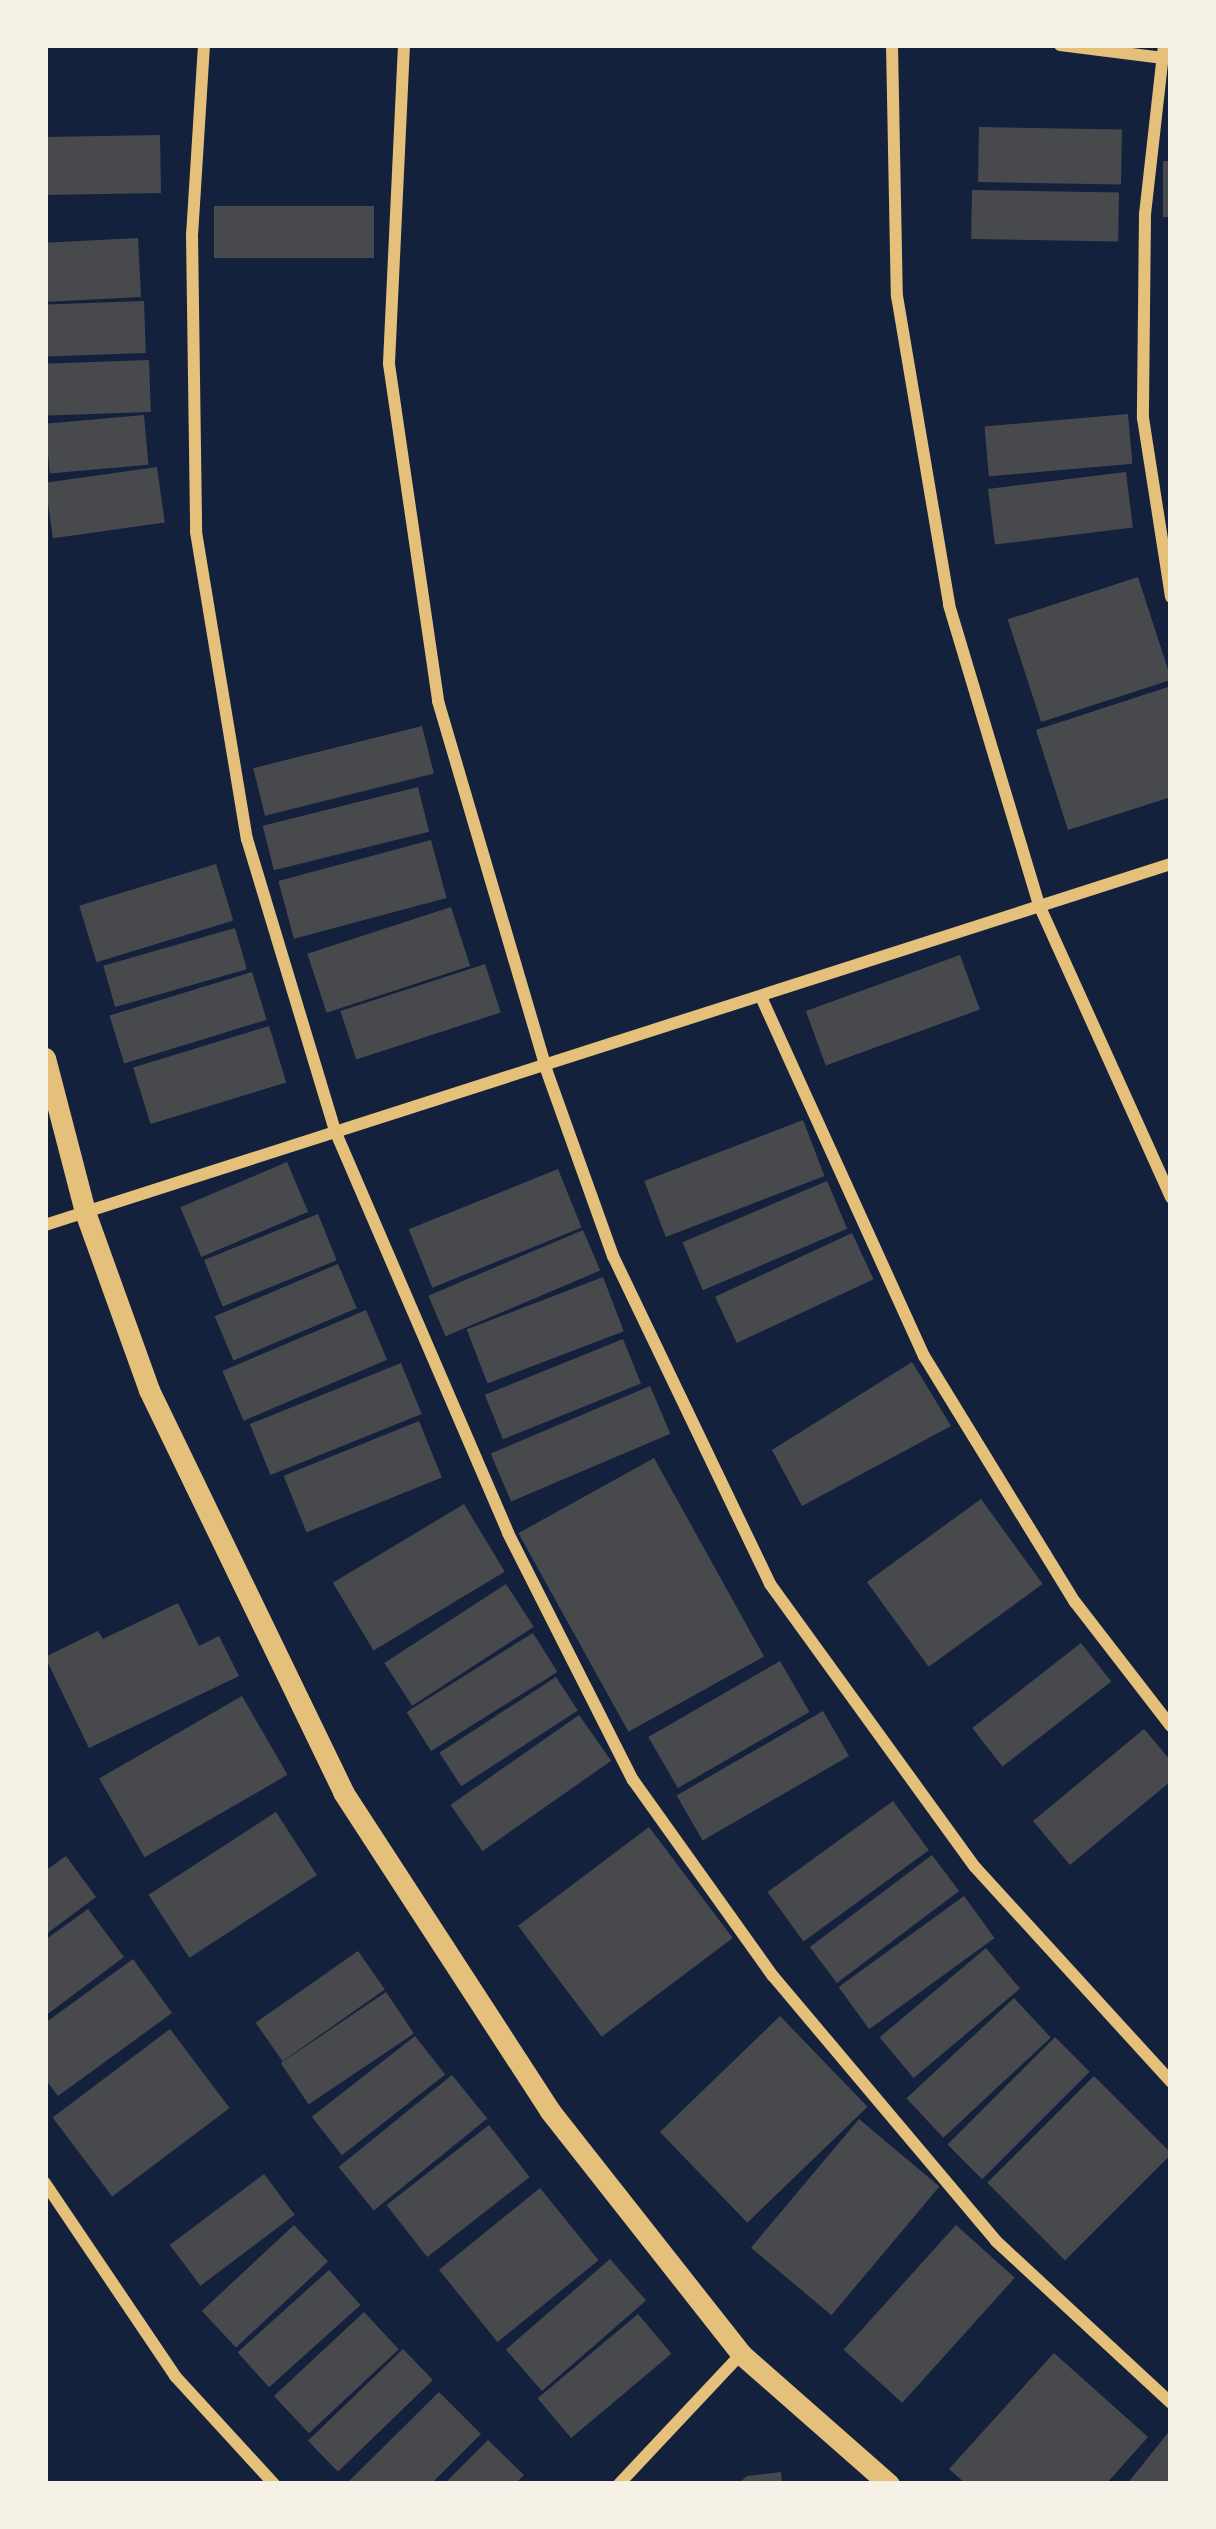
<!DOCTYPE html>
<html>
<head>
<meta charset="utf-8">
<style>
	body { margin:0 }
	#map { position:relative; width:1216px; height:2529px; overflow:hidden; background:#14213d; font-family:"PT Sans Narrow",sans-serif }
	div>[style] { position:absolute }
	.building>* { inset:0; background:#48494c; transform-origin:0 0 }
	.minor>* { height:12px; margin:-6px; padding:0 6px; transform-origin:6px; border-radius:6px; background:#e5c07b }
	.tertiary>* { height:21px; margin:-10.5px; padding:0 10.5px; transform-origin:10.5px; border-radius:10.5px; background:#e5c07b }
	span { translate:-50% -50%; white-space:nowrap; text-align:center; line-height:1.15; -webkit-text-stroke:9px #f6f1e7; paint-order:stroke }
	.frame { position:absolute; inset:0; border:48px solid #f6f1e7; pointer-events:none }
</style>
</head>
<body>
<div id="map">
	<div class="building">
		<i style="left:979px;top:127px;width:143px;height:55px;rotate:1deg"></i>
		<i style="left:160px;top:135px;width:58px;height:115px;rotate:89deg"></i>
		<i style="left:1163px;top:161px;width:8px;height:56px"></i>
		<i style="left:972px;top:190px;width:147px;height:49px;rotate:1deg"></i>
		<i style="left:214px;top:206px;width:160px;height:52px"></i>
		<i style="left:138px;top:238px;width:59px;height:93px;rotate:87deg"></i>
		<i style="left:144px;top:301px;width:52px;height:99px;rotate:88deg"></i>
		<i style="left:149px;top:360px;width:52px;height:104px;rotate:88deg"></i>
		<i style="left:1128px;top:414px;width:50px;height:144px;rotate:85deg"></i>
		<i style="left:144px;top:415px;width:50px;height:99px;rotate:85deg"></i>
		<i style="left:157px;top:467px;width:56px;height:113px;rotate:82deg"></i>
		<i style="left:1126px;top:472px;width:56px;height:139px;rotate:83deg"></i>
		<i style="left:1138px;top:577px;width:108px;height:137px;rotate:72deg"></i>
		<i style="clip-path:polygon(1171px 686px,1171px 797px,1068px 830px,1036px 730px)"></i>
		<i style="left:422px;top:726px;width:49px;height:174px;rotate:76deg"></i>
		<i style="left:418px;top:787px;width:46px;height:160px;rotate:76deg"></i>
		<i style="left:431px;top:840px;width:60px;height:158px;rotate:75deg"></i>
		<i style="left:216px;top:864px;width:59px;height:143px;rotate:73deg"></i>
		<i style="left:451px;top:907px;width:62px;height:151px;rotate:72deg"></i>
		<i style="left:235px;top:928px;width:43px;height:137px;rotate:74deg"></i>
		<i style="left:960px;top:955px;width:58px;height:164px;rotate:70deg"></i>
		<i style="left:485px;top:964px;width:51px;height:152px;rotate:72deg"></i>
		<i style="left:252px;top:972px;width:50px;height:149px;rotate:73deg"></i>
		<i style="left:269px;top:1026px;width:59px;height:142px;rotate:73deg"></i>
		<i style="left:803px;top:1120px;width:60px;height:170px;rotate:69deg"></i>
		<i style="left:287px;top:1162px;width:54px;height:116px;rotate:67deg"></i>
		<i style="left:558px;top:1169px;width:63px;height:161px;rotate:68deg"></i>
		<i style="left:827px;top:1181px;width:52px;height:157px;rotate:67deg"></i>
		<i style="left:318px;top:1214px;width:50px;height:123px;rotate:68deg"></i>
		<i style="left:583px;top:1230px;width:44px;height:168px;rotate:67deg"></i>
		<i style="left:852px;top:1233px;width:51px;height:151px;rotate:65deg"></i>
		<i style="left:338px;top:1264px;width:48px;height:134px;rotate:67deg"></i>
		<i style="left:603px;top:1277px;width:58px;height:146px;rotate:69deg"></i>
		<i style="left:366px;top:1310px;width:54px;height:156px;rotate:67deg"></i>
		<i style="left:623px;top:1339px;width:48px;height:149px;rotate:68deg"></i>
		<i style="clip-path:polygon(912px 1362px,951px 1426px,802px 1506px,772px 1450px)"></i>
		<i style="left:401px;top:1363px;width:55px;height:163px;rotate:68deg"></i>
		<i style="left:650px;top:1386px;width:52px;height:173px;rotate:67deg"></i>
		<i style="left:419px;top:1421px;width:61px;height:146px;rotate:68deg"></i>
		<i style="left:654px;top:1458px;width:227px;height:155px;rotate:61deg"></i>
		<i style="left:981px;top:1499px;width:105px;height:141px;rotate:54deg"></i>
		<i style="left:464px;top:1504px;width:79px;height:153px;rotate:59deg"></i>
		<i style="left:506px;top:1584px;width:51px;height:145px;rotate:57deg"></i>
		<i style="clip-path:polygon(178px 1603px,199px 1646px,219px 1636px,239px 1676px,89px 1748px,45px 1657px,98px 1631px,103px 1639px)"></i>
		<i style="left:533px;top:1633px;width:46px;height:149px;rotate:58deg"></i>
		<i style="left:1081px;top:1643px;width:49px;height:138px;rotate:52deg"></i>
		<i style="left:780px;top:1661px;width:59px;height:152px;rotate:60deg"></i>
		<i style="left:556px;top:1677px;width:40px;height:139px;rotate:57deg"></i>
		<i style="left:242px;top:1696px;width:91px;height:165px;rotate:60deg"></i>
		<i style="left:823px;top:1711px;width:52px;height:169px;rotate:60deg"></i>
		<i style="left:579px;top:1715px;width:56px;height:157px;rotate:55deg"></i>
		<i style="clip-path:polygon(1144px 1729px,1171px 1761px,1171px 1781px,1070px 1865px,1033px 1821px)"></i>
		<i style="left:893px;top:1801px;width:61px;height:155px;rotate:54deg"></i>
		<i style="left:276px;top:1812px;width:75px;height:152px;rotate:57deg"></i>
		<i style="left:649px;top:1827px;width:139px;height:164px;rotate:53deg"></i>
		<i style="left:932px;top:1855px;width:45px;height:153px;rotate:53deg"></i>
		<i style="clip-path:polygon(66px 1856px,96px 1897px,45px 1935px,45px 1871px)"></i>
		<i style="left:964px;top:1896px;width:52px;height:155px;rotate:54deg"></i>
		<i style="clip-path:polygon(88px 1909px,124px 1957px,45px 2016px,45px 1940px)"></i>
		<i style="left:986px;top:1948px;width:53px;height:139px;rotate:50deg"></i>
		<i style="left:358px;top:1951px;width:47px;height:125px;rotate:55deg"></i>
		<i style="clip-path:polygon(133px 1959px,172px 2013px,58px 2096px,45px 2079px,45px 2023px)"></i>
		<i style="left:386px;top:1992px;width:50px;height:127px;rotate:56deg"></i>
		<i style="left:1014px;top:1998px;width:54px;height:147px;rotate:47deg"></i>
		<i style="left:780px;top:2016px;width:126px;height:167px;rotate:46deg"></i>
		<i style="left:170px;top:2029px;width:99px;height:147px;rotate:53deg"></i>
		<i style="left:415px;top:2036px;width:49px;height:131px;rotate:52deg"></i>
		<i style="left:1055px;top:2037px;width:49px;height:152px;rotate:45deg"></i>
		<i style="left:452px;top:2075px;width:56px;height:146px;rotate:51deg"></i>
		<i style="left:1094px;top:2076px;width:110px;height:151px;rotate:45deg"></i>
		<i style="left:859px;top:2119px;width:105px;height:168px;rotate:40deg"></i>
		<i style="left:489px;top:2125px;width:66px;height:130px;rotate:52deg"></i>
		<i style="left:264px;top:2174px;width:51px;height:118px;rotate:53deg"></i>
		<i style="left:540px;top:2188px;width:93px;height:130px;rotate:51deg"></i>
		<i style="left:294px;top:2225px;width:50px;height:126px;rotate:47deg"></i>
		<i style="left:956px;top:2225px;width:79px;height:168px;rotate:42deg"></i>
		<i style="left:610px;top:2259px;width:55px;height:138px;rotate:49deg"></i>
		<i style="left:329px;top:2270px;width:47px;height:123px;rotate:48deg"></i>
		<i style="left:364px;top:2312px;width:51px;height:123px;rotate:47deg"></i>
		<i style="left:638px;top:2314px;width:52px;height:131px;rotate:50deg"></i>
		<i style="left:403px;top:2349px;width:43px;height:132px;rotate:46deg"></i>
		<i style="clip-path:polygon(1054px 2353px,1148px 2437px,1106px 2484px,966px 2484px,949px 2469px)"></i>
		<i style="clip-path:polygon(439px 2392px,481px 2434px,431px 2484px,346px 2484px)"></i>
		<i style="clip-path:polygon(1171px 2429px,1171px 2484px,1127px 2484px)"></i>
		<i style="clip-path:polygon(488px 2440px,524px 2475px,515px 2484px,444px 2484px)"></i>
		<i style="clip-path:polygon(781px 2472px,782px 2484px,738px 2484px,747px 2476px)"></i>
	</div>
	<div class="minor">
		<i style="left:204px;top:45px;width:189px;rotate:93.6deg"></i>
		<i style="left:192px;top:234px;width:298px;rotate:89.2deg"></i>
		<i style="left:196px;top:532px;width:311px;rotate:80.6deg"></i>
		<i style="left:247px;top:839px;width:307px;rotate:73.2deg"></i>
		<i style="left:336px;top:1133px;width:435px;rotate:66.7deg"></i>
		<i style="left:508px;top:1533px;width:277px;rotate:63.2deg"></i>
		<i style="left:633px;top:1780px;width:241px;rotate:54.5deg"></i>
		<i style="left:773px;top:1976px;width:346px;rotate:49.9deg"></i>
		<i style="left:996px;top:2241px;width:238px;rotate:42.8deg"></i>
		<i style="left:404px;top:45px;width:319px;rotate:92.7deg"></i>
		<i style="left:389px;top:364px;width:341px;rotate:81.7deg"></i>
		<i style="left:438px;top:701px;width:384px;rotate:73.6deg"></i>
		<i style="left:546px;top:1069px;width:199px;rotate:70.3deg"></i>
		<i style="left:613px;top:1256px;width:364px;rotate:64.4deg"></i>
		<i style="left:770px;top:1584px;width:349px;rotate:54.1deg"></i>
		<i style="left:975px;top:1867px;width:291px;rotate:47.6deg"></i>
		<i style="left:892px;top:45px;width:251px;rotate:88.9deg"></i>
		<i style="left:897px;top:296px;width:313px;rotate:80.4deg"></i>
		<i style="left:949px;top:605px;width:313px;rotate:73.3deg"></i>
		<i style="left:1039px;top:905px;width:321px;rotate:65.7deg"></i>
		<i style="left:1060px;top:45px;width:112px;rotate:7.2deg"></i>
		<i style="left:1164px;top:45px;width:170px;rotate:96.4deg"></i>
		<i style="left:1145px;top:214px;width:204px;rotate:90.6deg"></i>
		<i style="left:1143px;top:418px;width:181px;rotate:81.1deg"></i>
		<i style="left:762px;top:999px;width:392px;rotate:65.6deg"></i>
		<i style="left:924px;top:1356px;width:289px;rotate:58.5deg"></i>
		<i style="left:1075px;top:1602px;width:157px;rotate:52.3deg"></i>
		<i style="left:45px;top:1225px;width:1182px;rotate:-17.78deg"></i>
		<i style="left:45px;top:2183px;width:233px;rotate:56deg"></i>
		<i style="left:175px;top:2376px;width:147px;rotate:47.5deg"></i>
		<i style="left:619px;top:2484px;width:178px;rotate:-46.8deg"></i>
	</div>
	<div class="tertiary">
		<i style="left:45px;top:1058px;width:159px;rotate:75.4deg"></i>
		<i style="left:85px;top:1212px;width:189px;rotate:70.2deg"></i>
		<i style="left:149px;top:1390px;width:446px;rotate:64.2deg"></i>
		<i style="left:343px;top:1792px;width:380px;rotate:57deg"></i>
		<i style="left:550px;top:2111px;width:309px;rotate:51.8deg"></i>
		<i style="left:741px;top:2354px;width:197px;rotate:41.3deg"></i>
	</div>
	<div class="frame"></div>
</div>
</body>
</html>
